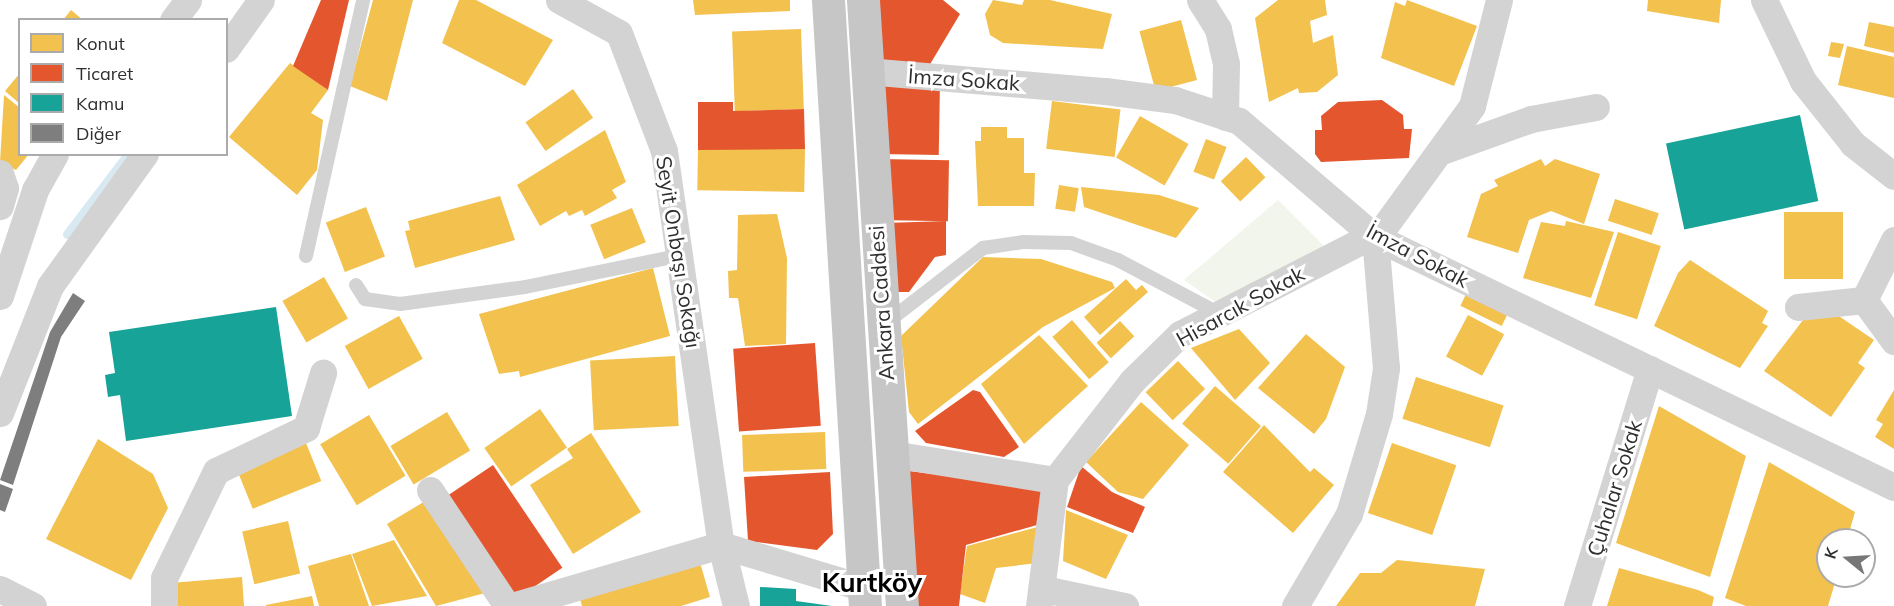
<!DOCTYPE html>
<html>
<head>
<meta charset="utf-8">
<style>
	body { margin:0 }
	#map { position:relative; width:1894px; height:606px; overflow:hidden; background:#fff; font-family:Mulish,sans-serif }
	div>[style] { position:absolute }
	.green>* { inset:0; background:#f1f5eb }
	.homes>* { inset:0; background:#f2c14e; transform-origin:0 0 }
	.shops>* { inset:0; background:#e4572e; transform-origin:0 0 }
	.public>* { inset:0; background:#17a398; transform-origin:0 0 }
	.stream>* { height:9px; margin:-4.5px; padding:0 4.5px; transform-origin:4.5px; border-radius:4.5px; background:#d8e9f2 }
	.building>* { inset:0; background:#7e7e7e }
	.lane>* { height:14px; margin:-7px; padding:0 7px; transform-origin:7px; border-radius:7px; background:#d3d3d3 }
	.street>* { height:27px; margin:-13.5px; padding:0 13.5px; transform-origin:13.5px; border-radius:13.5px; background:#d3d3d3 }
	.primary>* { height:33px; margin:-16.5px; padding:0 16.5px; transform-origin:16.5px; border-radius:16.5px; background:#c6c6c6 }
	span { translate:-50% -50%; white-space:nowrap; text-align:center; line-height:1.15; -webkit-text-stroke:6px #fff; paint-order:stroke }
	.street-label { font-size:21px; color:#2e2e2e }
	.district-label { font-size:27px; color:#000; font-weight:700 }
	.legend { position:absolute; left:18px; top:18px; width:210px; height:138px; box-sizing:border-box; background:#fff; border:2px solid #ababab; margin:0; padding:8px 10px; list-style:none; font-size:18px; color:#2e2e2e }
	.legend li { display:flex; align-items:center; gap:12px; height:30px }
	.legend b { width:30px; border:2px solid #ababab }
	.north { position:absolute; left:1816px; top:528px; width:60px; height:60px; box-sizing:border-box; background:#fff; border:2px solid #ababab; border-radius:50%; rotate:288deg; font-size:16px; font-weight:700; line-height:24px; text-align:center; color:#2e2e2e }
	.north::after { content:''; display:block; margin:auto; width:21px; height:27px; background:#777; clip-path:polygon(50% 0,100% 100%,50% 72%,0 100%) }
</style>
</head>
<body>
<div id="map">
	<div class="green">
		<i style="clip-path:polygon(1278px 200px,1325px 247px,1224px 308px,1184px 280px)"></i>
	</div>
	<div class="homes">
		<i style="clip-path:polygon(373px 0,413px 0,387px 101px,350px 86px)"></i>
		<i style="clip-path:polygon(459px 0,476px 0,553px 40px,525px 86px,442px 43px)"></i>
		<i style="clip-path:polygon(693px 0,790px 0,790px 11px,695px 15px)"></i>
		<i style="clip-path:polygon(993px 0,1022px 5px,1024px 0,1050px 0,1112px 14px,1103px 49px,1003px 43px,990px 35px,985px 14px)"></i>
		<i style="clip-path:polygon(1278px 0,1325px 0,1327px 15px,1310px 21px,1313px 43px,1333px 35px,1338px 75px,1317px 92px,1299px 93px,1298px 88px,1269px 102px,1255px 18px)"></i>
		<i style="clip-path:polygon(1407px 0,1477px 26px,1454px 86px,1381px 58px,1395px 2px,1405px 6px)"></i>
		<i style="clip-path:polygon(1648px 0,1721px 0,1719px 23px,1647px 11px)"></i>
		<i style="clip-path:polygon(71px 10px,83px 20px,63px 20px)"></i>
		<i style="left:1181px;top:20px;width:62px;height:43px;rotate:75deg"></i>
		<i style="clip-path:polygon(1869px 22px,1894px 27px,1894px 53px,1864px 46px)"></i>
		<i style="left:801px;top:29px;width:80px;height:69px;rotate:88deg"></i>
		<i style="clip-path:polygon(1831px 42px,1844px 44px,1840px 58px,1828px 56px)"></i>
		<i style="clip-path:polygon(1847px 46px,1894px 57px,1894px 98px,1838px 85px)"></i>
		<i style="clip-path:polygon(290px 63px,328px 90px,311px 113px,323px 120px,317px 170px,297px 195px,229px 137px)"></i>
		<i style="clip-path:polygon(20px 73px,20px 104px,5px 91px)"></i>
		<i style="left:573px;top:89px;width:35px;height:58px;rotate:55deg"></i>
		<i style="clip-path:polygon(4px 95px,20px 108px,20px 154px,29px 154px,16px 170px,0 162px)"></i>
		<i style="left:1052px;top:101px;width:69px;height:48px;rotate:7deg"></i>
		<i style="left:1140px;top:116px;width:56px;height:48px;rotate:30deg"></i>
		<i style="clip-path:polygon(981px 127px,1007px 127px,1007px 138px,1024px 138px,1024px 173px,1035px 173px,1034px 206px,978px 206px,975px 141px,981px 141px)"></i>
		<i style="clip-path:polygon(605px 130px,626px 182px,612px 190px,617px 198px,585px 216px,582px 210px,569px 216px,566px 211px,540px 226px,517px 185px)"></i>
		<i style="left:1206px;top:139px;width:22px;height:35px;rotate:21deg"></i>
		<i style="left:805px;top:149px;width:43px;height:107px;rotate:91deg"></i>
		<i style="left:1246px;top:157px;width:28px;height:35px;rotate:46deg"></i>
		<i style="clip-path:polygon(1541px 159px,1545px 166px,1555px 159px,1600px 174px,1584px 224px,1551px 211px,1529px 220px,1518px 253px,1467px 237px,1481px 194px,1498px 186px,1494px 180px)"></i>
		<i style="left:1059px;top:185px;width:20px;height:24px;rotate:9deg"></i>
		<i style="clip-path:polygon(1081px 187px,1159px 195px,1199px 208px,1176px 238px,1084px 207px)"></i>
		<i style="clip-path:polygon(500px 196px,515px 240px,415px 268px,405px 231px,410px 230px,408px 221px)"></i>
		<i style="left:1615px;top:199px;width:46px;height:23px;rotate:18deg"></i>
		<i style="left:366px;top:207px;width:53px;height:43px;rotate:69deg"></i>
		<i style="left:632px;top:208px;width:37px;height:45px;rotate:68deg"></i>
		<i style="left:1784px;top:212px;width:59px;height:67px"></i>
		<i style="clip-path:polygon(777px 214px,787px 258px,786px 344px,745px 346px,738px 298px,729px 298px,728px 271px,737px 270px,738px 215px)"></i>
		<i style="clip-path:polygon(1566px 221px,1614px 232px,1591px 298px,1523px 278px,1541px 222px,1565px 226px)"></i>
		<i style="left:1618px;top:232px;width:45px;height:77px;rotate:18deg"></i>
		<i style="clip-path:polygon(983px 257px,1041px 259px,1112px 282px,1115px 288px,1043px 327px,918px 424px,909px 412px,901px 336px)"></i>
		<i style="clip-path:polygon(1690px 260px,1768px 311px,1762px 323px,1768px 326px,1740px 368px,1654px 326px,1678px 273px)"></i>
		<i style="clip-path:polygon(653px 268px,670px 336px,520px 377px,519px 371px,499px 374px,479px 314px)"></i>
		<i style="left:324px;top:277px;width:48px;height:48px;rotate:60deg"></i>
		<i style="clip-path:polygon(1126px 279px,1136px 290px,1142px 285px,1148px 292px,1100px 335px,1084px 317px)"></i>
		<i style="left:1470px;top:286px;width:46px;height:22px;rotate:26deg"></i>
		<i style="clip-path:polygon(1813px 307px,1827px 308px,1874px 340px,1858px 363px,1865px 368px,1831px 417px,1764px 371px)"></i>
		<i style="left:1468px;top:315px;width:41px;height:47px;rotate:28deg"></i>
		<i style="left:399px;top:316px;width:49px;height:62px;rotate:61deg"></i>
		<i style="left:1072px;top:320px;width:56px;height:26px;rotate:49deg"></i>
		<i style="left:1120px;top:321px;width:21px;height:32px;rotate:47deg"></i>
		<i style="clip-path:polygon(1239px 329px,1270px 363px,1235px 400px,1191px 348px)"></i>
		<i style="clip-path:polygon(1306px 334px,1345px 367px,1326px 419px,1314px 434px,1258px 388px)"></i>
		<i style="clip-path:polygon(1039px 335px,1088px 386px,1024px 444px,981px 384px)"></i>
		<i style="left:675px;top:356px;width:70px;height:85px;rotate:87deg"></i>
		<i style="left:1178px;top:361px;width:39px;height:45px;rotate:46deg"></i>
		<i style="left:1416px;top:377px;width:92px;height:44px;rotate:18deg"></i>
		<i style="left:1215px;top:386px;width:61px;height:50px;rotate:41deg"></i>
		<i style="clip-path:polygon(1894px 390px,1894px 449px,1875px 437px,1883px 424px,1876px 420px)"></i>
		<i style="clip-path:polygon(1141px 402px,1189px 445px,1143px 499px,1118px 492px,1086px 462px)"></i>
		<i style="clip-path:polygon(1659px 406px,1746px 456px,1710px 577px,1616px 543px)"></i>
		<i style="left:540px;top:409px;width:47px;height:68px;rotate:55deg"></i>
		<i style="left:447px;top:412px;width:45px;height:66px;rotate:59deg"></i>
		<i style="left:369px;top:415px;width:71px;height:57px;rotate:59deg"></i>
		<i style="clip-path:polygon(1264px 425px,1310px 472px,1314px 468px,1334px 485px,1293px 533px,1223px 472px)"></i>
		<i style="left:825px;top:432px;width:37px;height:83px;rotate:88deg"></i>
		<i style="clip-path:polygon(591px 433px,641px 512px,573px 554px,530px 485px,573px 458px,567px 449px)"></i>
		<i style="clip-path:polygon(98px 439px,153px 474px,168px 508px,131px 580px,46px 539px)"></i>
		<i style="left:306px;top:443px;width:41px;height:74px;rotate:68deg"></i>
		<i style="left:1392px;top:443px;width:68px;height:74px;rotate:19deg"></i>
		<i style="clip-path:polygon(1769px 462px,1855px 512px,1847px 540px,1828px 540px,1828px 576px,1837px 576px,1828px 606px,1746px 606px,1725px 598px)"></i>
		<i style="clip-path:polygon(427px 500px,489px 592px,436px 606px,387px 524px)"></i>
		<i style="clip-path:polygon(1066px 510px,1128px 535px,1106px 579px,1063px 561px)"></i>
		<i style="left:288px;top:521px;width:54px;height:47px;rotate:77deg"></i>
		<i style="clip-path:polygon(1045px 525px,1038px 563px,996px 568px,985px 603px,960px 594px,967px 546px)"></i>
		<i style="clip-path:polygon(394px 540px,427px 596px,372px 606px,352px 554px)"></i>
		<i style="clip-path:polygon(351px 554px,369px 606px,319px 606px,308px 566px)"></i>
		<i style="clip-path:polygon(699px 559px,710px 597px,681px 606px,582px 606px,579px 596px)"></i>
		<i style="clip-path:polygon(1397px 560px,1485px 569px,1475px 606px,1336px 606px,1360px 573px,1381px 573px)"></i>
		<i style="clip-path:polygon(1619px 568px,1698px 590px,1714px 597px,1712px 606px,1607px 606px)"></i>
		<i style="clip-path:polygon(242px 577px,244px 606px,173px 606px,171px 583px)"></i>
		<i style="clip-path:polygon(312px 596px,314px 606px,266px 606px,266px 605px)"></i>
	</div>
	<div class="shops">
		<i style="clip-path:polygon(321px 0,349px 0,328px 90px,293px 66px)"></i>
		<i style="clip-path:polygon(878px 0,943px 0,960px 14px,929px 66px,878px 62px)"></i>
		<i style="left:880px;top:82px;width:60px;height:72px;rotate:1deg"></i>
		<i style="clip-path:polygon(1382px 100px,1403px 115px,1404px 129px,1412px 129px,1409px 158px,1321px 162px,1315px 154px,1315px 130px,1322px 130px,1321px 116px,1338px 102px)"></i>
		<i style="clip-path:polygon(698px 102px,733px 102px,733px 111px,804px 109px,805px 149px,698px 150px)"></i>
		<i style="left:880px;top:159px;width:69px;height:61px;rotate:1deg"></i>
		<i style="clip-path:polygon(946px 221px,946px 255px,935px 257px,909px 292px,888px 292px,885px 223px)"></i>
		<i style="left:815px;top:343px;width:83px;height:82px;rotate:86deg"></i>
		<i style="clip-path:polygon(973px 390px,980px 392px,1019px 447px,1004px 457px,926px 443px,915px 431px)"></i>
		<i style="left:493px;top:465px;width:124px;height:63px;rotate:56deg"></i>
		<i style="clip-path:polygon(1081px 466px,1112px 492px,1145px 507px,1133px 533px,1067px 507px)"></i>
		<i style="clip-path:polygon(901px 470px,1043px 488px,1037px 525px,966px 545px,959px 606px,914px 606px)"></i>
		<i style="clip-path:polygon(830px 472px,833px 534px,817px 550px,748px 541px,744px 477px)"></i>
	</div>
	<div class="public">
		<i style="left:1800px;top:115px;width:88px;height:137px;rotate:78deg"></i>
		<i style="clip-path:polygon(276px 307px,292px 416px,126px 441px,120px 395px,108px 397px,105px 375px,115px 373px,109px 332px)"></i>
		<i style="clip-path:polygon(760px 587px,796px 589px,796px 601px,832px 606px,760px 606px)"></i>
	</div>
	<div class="stream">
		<i style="left:67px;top:234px;width:101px;rotate:-52.7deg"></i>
	</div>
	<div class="building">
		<i style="clip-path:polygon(73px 293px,85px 301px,61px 337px,13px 485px,0 480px,50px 332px)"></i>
		<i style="clip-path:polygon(0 484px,13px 489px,5px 512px,0 510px)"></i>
	</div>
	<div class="lane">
		<i style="left:306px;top:256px;width:262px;rotate:-77.4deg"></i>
		<i style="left:356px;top:285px;width:17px;rotate:57deg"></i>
		<i style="left:365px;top:299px;width:35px;rotate:8deg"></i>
		<i style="left:400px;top:304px;width:126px;rotate:-7.7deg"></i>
		<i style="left:525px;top:287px;width:160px;rotate:-11.5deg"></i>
		<i style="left:886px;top:323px;width:123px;rotate:-37.7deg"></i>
		<i style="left:983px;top:248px;width:40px;rotate:-8.5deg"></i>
		<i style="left:1023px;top:242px;width:48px;rotate:1.2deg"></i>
		<i style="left:1071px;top:243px;width:50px;rotate:19.9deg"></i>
		<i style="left:1118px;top:260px;width:115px;rotate:27.9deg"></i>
	</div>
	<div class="street">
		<i style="left:559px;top:0;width:68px;rotate:28.8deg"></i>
		<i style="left:619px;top:33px;width:126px;rotate:69.1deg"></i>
		<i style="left:664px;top:151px;width:398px;rotate:81.8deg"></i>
		<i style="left:721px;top:545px;width:63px;rotate:76.2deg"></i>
		<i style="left:1200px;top:0;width:34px;rotate:58deg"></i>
		<i style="left:1218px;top:29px;width:36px;rotate:77deg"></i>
		<i style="left:1226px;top:64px;width:53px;rotate:91.1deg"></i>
		<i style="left:1764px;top:0;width:90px;rotate:64.3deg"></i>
		<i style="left:1803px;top:81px;width:80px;rotate:51.6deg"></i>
		<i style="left:1853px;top:144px;width:52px;rotate:38deg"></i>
		<i style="left:173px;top:20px;width:25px;rotate:-53deg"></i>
		<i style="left:226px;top:49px;width:60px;rotate:-54.5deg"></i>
		<i style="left:866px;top:71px;width:240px;rotate:4.8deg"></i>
		<i style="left:1105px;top:91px;width:71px;rotate:7.3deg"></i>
		<i style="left:1175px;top:100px;width:67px;rotate:18.2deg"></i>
		<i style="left:1239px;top:121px;width:179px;rotate:40.5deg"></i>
		<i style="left:1375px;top:237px;width:576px;rotate:25.72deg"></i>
		<i style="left:1439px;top:152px;width:98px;rotate:-19.7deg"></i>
		<i style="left:1531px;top:119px;width:66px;rotate:-10.5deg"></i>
		<i style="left:0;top:173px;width:16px;rotate:72deg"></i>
		<i style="left:5px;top:188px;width:19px;rotate:106deg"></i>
		<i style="left:1894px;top:240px;width:67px;rotate:116.6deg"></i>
		<i style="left:1864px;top:300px;width:51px;rotate:53.8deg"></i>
		<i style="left:0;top:296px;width:112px;rotate:-71.7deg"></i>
		<i style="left:35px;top:190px;width:41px;rotate:-60.9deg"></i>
		<i style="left:1798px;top:307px;width:66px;rotate:-6.1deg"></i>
		<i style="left:0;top:413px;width:136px;rotate:-68.5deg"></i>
		<i style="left:50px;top:286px;width:163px;rotate:-54.3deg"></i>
		<i style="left:892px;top:454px;width:165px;rotate:9.1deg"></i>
		<i style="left:1055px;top:480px;width:125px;rotate:-52.1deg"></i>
		<i style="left:1132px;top:381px;width:67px;rotate:-44.4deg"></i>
		<i style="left:1180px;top:334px;width:227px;rotate:-27.2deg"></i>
		<i style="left:1382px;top:230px;width:153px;rotate:-54deg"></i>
		<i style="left:1472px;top:106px;width:109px;rotate:-75.7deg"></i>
		<i style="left:430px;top:490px;width:139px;rotate:56.4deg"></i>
		<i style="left:0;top:589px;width:37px;rotate:27deg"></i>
		<i style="left:1044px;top:589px;width:83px;rotate:11.9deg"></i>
		<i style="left:164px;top:606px;width:28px;rotate:-90deg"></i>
		<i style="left:164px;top:578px;width:119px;rotate:-64.1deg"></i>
		<i style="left:216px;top:471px;width:100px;rotate:-25.5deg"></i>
		<i style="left:306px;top:428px;width:58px;rotate:-72.8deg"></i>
		<i style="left:512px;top:606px;width:218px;rotate:-16.3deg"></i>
		<i style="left:721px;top:545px;width:149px;rotate:16.7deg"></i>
		<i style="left:1039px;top:606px;width:127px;rotate:-82.8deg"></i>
		<i style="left:1295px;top:606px;width:107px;rotate:-59.6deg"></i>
		<i style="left:1349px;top:514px;width:104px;rotate:-73.3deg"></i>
		<i style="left:1379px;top:414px;width:47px;rotate:-81.3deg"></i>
		<i style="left:1386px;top:368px;width:131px;rotate:-94.8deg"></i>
		<i style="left:1577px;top:606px;width:248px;rotate:-72.9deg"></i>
	</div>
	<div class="primary">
		<i style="left:828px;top:0;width:607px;rotate:86.51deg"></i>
		<i style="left:863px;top:0;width:607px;rotate:86.32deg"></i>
	</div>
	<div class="street-label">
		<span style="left:964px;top:79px;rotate:4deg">İmza Sokak</span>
		<span style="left:679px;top:252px;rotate:81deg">Seyit Onbaşı Sokağı</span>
		<span style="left:1418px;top:255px;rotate:28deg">İmza Sokak</span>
		<span style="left:881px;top:303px;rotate:-94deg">Ankara Caddesi</span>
		<span style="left:1240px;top:306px;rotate:-29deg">Hisarcık Sokak</span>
		<span style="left:1614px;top:488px;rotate:-73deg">Çuhalar Sokak</span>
	</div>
	<div class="district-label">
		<span style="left:872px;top:583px">Kurtköy</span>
	</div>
	<ul class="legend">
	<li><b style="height:16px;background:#f2c14e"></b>Konut</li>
	<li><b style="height:16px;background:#e4572e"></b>Ticaret</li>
	<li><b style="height:16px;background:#17a398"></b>Kamu</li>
	<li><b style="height:16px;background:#7e7e7e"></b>Diğer</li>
	</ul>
	<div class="north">K</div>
</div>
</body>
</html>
